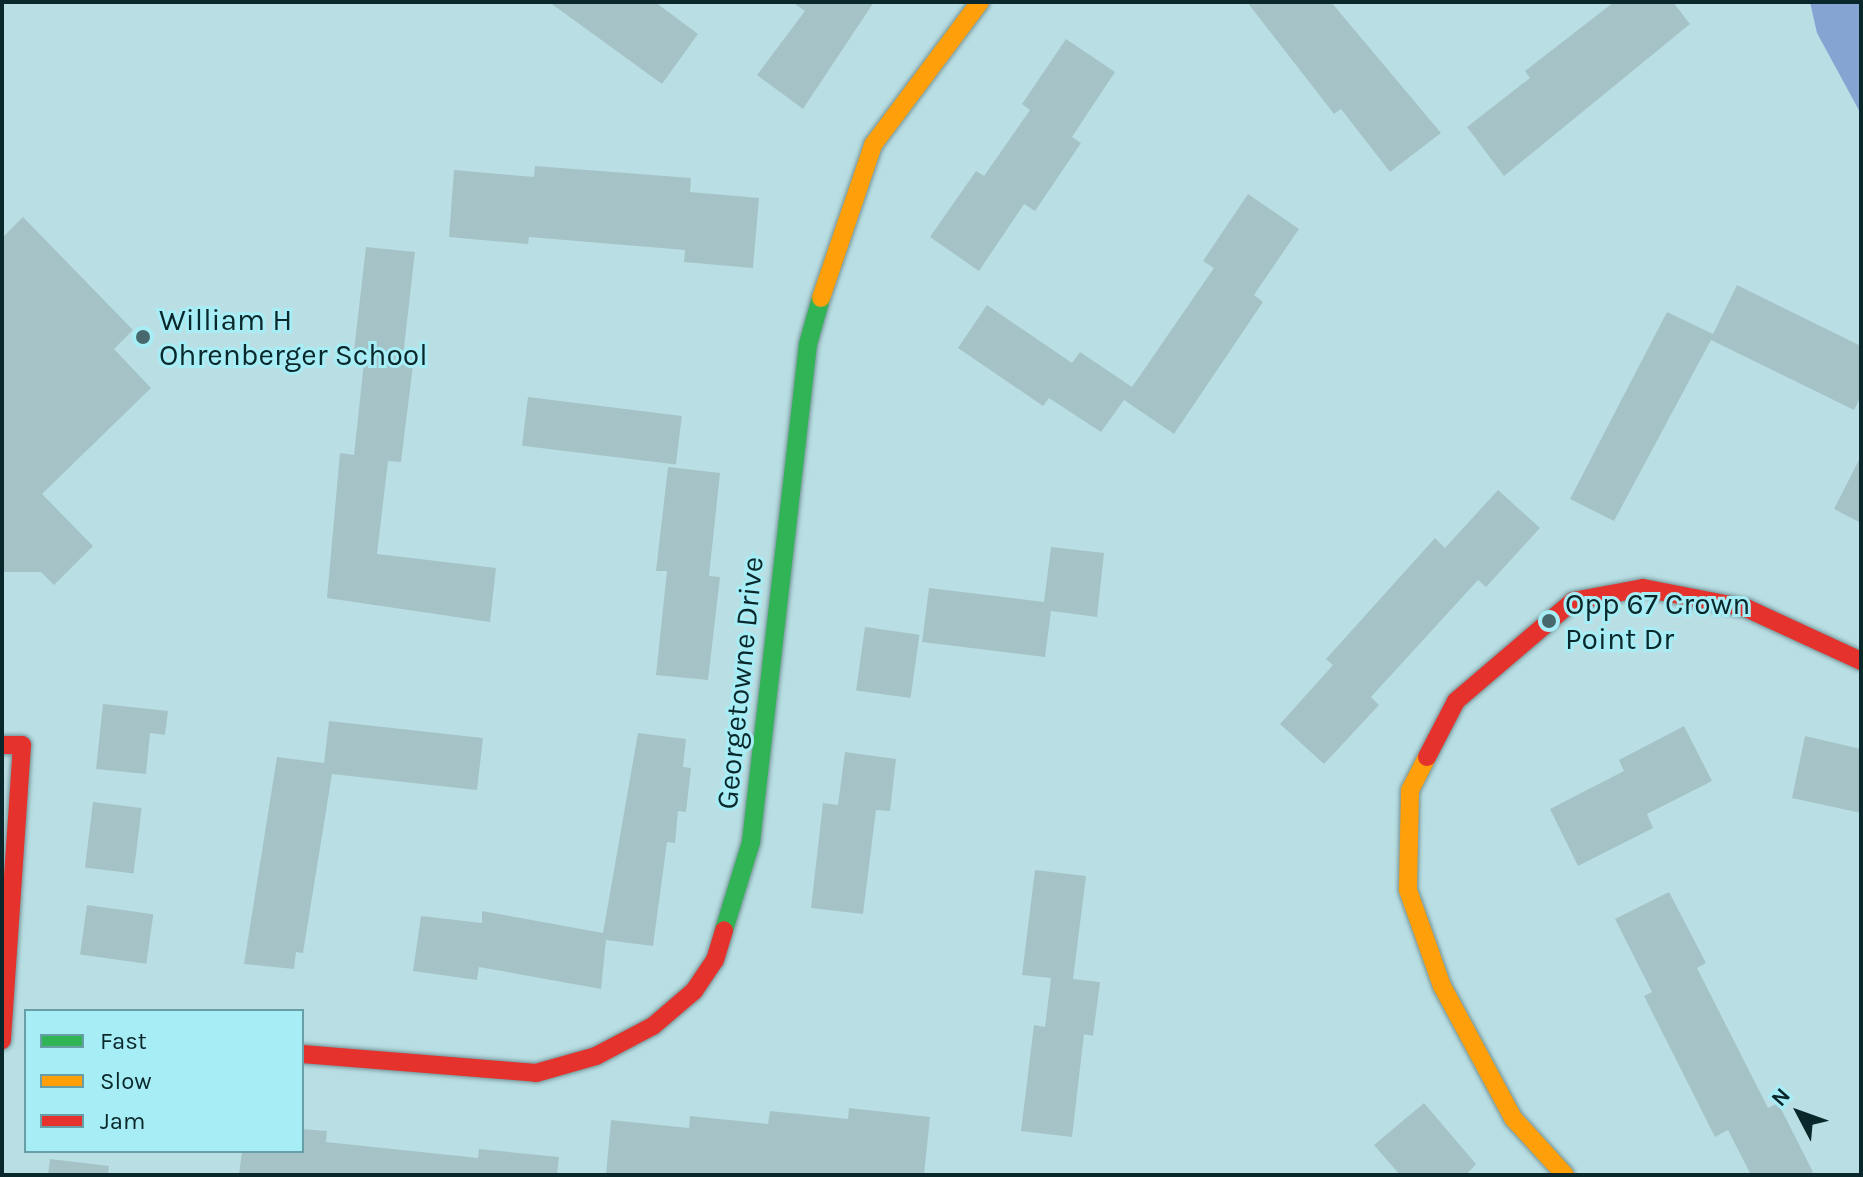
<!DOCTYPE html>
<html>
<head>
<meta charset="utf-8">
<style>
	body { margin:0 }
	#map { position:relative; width:1863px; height:1177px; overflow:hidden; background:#b9dfe4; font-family:Karla,sans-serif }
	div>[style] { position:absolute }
	.water>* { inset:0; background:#85a4d2 }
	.building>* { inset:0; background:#a5c3c7; transform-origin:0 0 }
	.roads { filter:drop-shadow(0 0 2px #749396) drop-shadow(0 0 2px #749396) }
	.fast>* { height:18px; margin:-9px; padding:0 9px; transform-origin:9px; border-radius:9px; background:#30b455 }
	.slow>* { height:18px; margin:-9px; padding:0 9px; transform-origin:9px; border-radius:9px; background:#ff9f0a }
	.jam>* { height:18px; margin:-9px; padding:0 9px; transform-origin:9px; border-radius:9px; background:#e5322d }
	.dots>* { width:22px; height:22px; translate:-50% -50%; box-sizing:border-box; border:4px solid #a7edf6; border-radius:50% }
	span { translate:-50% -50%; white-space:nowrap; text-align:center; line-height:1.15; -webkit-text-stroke:6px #a7edf6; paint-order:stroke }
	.poi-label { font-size:30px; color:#0a282b }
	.left { translate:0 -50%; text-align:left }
	.street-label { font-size:30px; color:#0a282b }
	.frame { position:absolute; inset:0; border:4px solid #0a282b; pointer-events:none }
	.legend { position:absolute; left:24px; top:1009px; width:280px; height:144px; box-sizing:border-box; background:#a7edf6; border:2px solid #689ea5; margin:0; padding:10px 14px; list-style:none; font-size:24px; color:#0a282b }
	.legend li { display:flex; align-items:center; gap:16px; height:40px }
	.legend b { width:40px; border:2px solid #689ea5 }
	.north { position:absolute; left:1759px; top:1073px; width:80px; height:80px; -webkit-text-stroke:6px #a7edf6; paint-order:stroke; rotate:311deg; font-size:22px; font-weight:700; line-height:32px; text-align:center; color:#0a282b }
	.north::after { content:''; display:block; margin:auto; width:28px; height:36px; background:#0a282b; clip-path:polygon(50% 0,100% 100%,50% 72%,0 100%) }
</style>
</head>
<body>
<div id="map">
	<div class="water">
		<i style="clip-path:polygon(1810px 2px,1861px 2px,1861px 114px,1817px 33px)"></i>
	</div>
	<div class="building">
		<i style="clip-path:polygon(549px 2px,655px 2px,698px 34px,662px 84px)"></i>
		<i style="clip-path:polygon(792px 2px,874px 2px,803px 109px,757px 75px,805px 11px)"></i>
		<i style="clip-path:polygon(1247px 2px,1331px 2px,1441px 133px,1390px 172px,1341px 109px,1334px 114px)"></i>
		<i style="clip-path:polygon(1614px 2px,1673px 2px,1690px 24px,1504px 176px,1467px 127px,1530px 78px,1525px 71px)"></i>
		<i style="clip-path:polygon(1066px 39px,1115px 72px,1072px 137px,1081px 143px,1035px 211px,1024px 204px,979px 271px,930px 237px,976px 171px,984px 176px,1030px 110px,1022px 104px)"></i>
		<i style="clip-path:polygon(535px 166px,691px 178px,690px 192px,759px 198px,753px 268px,684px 262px,685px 250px,529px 237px,528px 244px,449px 237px,454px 170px,534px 177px)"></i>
		<i style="clip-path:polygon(1248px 194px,1299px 229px,1254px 295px,1263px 302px,1174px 434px,1124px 400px,1101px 432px,1049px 398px,1043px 406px,958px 348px,987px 305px,1072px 363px,1080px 352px,1132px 387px,1214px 268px,1203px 261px)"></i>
		<i style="clip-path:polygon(23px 217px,133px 330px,114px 349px,151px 388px,42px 494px,93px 546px,54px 585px,41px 572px,2px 572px,2px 238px)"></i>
		<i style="clip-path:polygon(366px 247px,415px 252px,403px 356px,414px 357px,401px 462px,388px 461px,377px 554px,496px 568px,490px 622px,327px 598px,340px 453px,354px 455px,365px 353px,354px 351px)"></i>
		<i style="clip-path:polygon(1737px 285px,1861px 346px,1861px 396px,1854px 410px,1711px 340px,1614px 521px,1570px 499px,1667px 312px,1713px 334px)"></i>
		<i style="left:528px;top:397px;width:155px;height:49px;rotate:7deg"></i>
		<i style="clip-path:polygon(1861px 456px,1861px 523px,1834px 509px)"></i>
		<i style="clip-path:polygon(668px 467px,720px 473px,709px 576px,720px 577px,708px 680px,656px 675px,667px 571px,656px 571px)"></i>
		<i style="clip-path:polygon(1498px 490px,1540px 528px,1486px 587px,1478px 580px,1371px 697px,1379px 705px,1324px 764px,1280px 724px,1333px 665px,1326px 659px,1435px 538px,1445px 548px)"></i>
		<i style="clip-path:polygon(1051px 547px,1104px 553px,1097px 617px,1051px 611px,1045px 657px,922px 642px,929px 588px,1044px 602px)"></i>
		<i style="left:865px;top:627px;width:55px;height:64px;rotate:8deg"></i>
		<i style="clip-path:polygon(103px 704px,168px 711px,165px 735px,150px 733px,146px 774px,96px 769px)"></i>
		<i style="clip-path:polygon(329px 721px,483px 738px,477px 790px,332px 774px,303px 953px,296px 952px,294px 969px,244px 964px,277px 757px,324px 763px)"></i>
		<i style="clip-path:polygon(1684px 726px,1712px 781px,1647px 814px,1653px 828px,1578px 866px,1550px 809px,1624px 771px,1619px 760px)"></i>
		<i style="clip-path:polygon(638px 733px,686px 739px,683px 767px,691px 768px,686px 812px,678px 811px,675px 843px,667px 842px,653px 946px,606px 940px,601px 989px,479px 967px,477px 980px,413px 971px,421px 916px,482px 923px,482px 911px,603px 933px)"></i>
		<i style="clip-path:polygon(1805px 736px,1861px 749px,1861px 813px,1792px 798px)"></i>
		<i style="clip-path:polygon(845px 752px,896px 759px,890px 811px,876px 810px,863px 914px,811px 908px,823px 803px,838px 805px)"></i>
		<i style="left:93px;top:802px;width:49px;height:66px;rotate:7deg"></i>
		<i style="clip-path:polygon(1035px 870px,1086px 876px,1073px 979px,1100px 982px,1093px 1036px,1084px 1034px,1072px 1137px,1021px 1131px,1034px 1025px,1045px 1027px,1051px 978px,1022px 975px)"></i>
		<i style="clip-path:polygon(1669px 892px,1706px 963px,1697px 968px,1768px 1108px,1778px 1103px,1813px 1172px,1808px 1175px,1751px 1175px,1728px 1130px,1715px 1137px,1644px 996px,1652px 992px,1615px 919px)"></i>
		<i style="left:87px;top:905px;width:67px;height:50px;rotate:8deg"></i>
		<i style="clip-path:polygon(1424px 1103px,1476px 1164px,1466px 1175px,1400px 1175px,1374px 1145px)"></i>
		<i style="clip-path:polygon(849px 1108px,930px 1117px,924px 1175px,606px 1175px,611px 1120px,689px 1128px,690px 1116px,768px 1124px,770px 1111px,848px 1119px)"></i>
		<i style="clip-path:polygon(302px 1129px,327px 1131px,326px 1142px,478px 1158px,479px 1149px,559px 1157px,557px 1175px,239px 1175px,242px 1151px,302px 1151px)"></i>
		<i style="clip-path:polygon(50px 1159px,109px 1166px,108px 1175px,48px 1175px)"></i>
	</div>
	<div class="roads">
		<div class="fast">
			<i style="left:724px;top:930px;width:92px;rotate:-72.9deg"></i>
			<i style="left:751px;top:842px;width:501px;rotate:-83.47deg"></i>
			<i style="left:808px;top:344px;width:48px;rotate:-74.2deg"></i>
		</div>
		<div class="slow">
			<i style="left:821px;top:298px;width:162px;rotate:-71.2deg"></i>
			<i style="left:873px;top:145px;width:179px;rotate:-53.2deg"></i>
			<i style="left:1427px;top:757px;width:38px;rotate:117deg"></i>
			<i style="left:1410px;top:791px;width:99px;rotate:91.2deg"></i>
			<i style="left:1408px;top:890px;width:102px;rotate:70.5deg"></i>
			<i style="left:1442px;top:986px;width:150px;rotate:61.7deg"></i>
			<i style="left:1513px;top:1118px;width:77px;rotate:47.6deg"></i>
		</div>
		<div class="jam">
			<i style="left:2px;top:745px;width:20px"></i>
			<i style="left:22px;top:745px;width:296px;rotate:93.9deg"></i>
			<i style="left:1427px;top:757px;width:63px;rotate:-62.6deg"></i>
			<i style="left:1456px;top:701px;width:154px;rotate:-40.5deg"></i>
			<i style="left:1573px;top:601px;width:71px;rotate:-10.5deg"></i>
			<i style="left:1643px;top:588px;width:105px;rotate:11deg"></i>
			<i style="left:1746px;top:608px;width:127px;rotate:24.7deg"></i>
			<i style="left:302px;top:1054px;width:235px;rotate:4.6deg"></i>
			<i style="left:536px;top:1073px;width:62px;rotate:-15.8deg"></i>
			<i style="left:596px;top:1056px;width:64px;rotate:-27.8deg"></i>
			<i style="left:653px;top:1026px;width:54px;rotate:-40.5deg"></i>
			<i style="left:694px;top:991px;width:37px;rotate:-56deg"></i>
			<i style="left:715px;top:960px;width:31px;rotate:-73deg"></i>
		</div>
	</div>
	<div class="dots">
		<i style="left:143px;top:337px;background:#47686c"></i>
		<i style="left:1549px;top:621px;background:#47686c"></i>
	</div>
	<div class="poi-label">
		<span class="left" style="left:159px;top:337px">William H<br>Ohrenberger School</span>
		<span class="left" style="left:1565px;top:621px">Opp 67 Crown<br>Point Dr</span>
	</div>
	<div class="street-label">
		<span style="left:740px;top:683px;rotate:-84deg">Georgetowne Drive</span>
	</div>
	<div class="frame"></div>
	<ul class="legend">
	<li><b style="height:10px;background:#30b455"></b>Fast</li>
	<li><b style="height:10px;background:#ff9f0a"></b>Slow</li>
	<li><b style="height:10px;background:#e5322d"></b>Jam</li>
	</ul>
	<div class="north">N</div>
</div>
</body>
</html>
